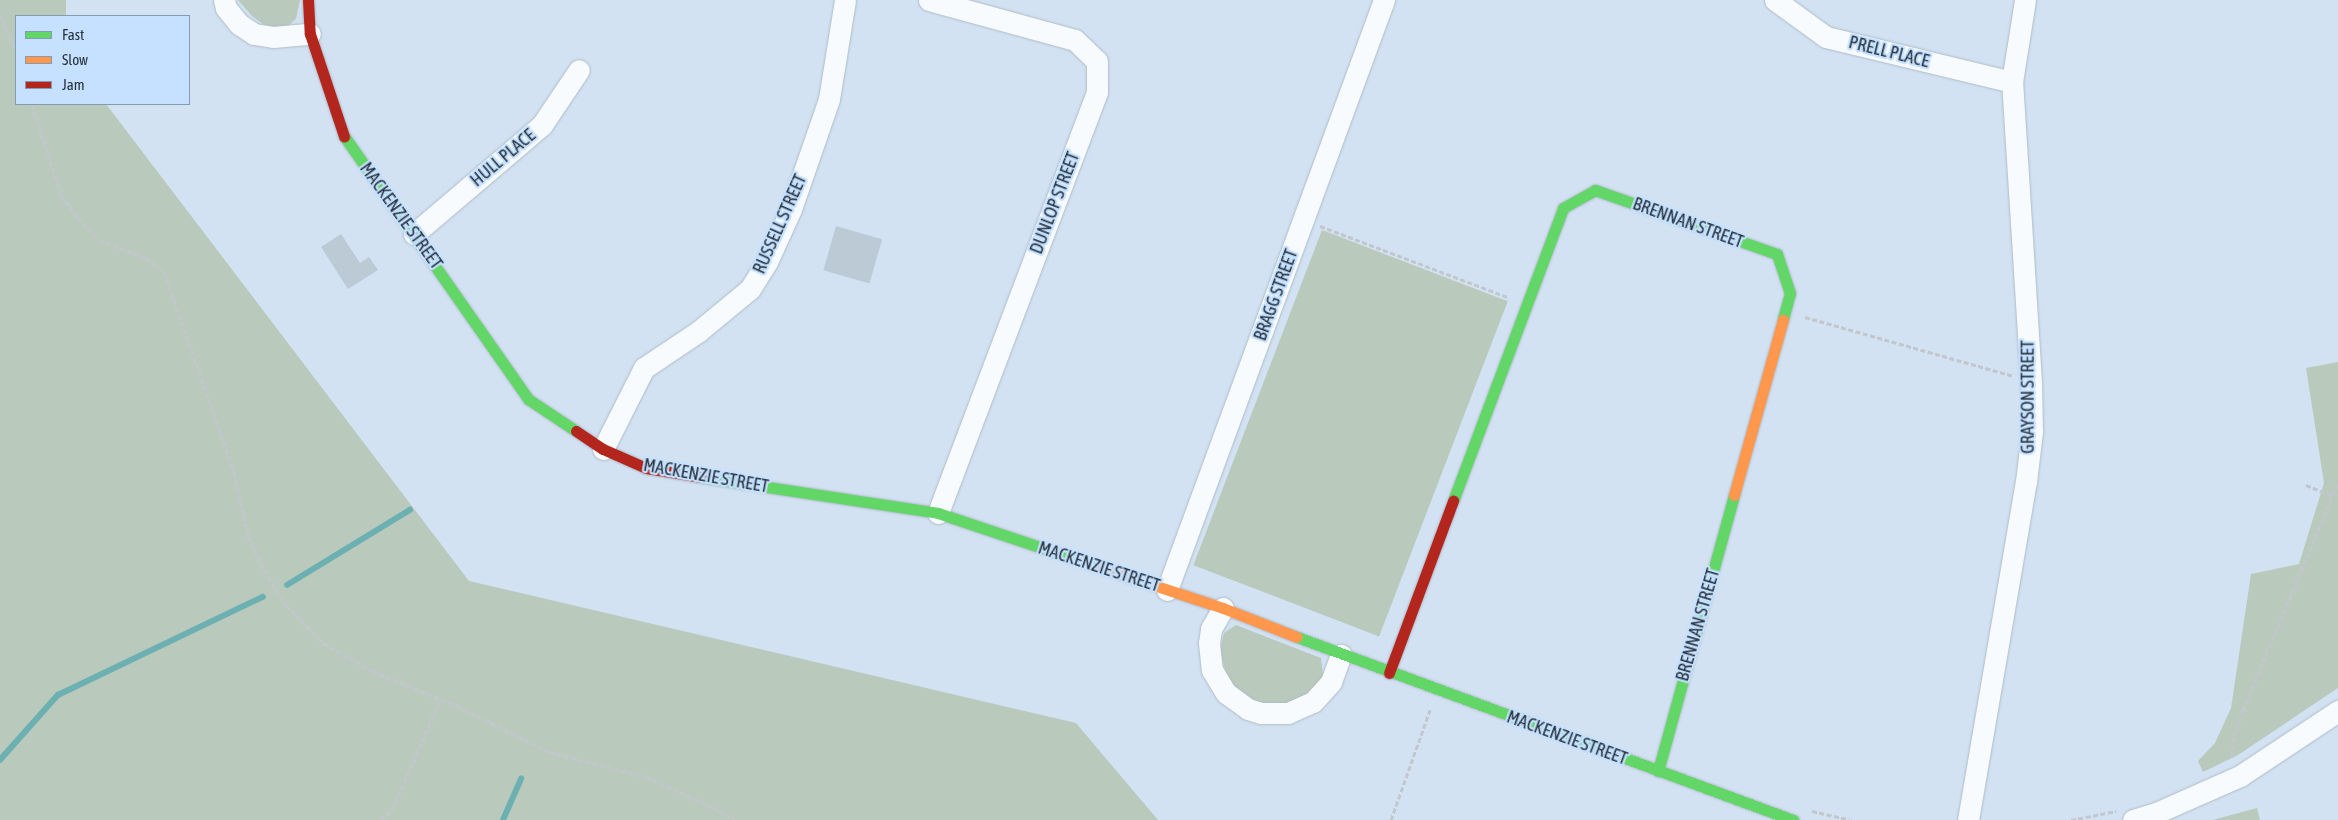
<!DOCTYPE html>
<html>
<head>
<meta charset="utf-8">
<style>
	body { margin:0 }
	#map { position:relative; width:2338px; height:820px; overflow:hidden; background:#d2e2f2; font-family:"Asap Condensed",sans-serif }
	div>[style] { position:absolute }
	.green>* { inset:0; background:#b9cabd; transform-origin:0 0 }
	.stream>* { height:5.5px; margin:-2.75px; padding:0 2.75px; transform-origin:2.75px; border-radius:2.75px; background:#6db0b2 }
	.building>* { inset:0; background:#bccad6; transform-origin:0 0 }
	.path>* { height:3px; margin-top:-1.5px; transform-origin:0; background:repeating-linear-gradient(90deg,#c1c7cd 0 5px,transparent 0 7.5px) }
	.roads { filter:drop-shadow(0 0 1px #afbbc8) drop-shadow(0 0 1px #afbbc8) }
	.street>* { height:21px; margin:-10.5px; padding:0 10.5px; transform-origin:10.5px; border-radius:10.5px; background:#f8fbfd }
	.fast>* { height:11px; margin:-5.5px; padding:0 5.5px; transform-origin:5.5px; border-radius:5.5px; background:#63d668 }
	.slow>* { height:11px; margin:-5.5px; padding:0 5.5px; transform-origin:5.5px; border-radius:5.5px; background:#ff974d }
	.jam>* { height:11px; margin:-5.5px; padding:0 5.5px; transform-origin:5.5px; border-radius:5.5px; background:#b3261e }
	span { translate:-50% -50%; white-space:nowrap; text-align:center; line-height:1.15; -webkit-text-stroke:4.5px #c5e1ff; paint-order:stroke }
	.street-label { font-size:18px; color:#26313c }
	.legend { position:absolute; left:15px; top:15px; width:175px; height:90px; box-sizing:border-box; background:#c5e1ff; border:1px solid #859bb1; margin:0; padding:6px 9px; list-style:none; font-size:15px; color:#26313c }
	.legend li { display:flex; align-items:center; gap:10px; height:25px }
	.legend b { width:25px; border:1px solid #859bb1 }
</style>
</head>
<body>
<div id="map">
	<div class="green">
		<i style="clip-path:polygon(0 0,66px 0,66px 16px,16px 16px,16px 104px,106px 104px,469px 581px,1076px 723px,1158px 820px,0 820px)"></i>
		<i style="clip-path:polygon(238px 0,300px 0,296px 19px,284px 29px,264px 25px,252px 16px)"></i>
		<i style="left:1322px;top:230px;width:199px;height:359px;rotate:21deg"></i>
		<i style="clip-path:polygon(2338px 362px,2338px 688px,2238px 755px,2203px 772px,2198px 761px,2215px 743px,2231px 708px,2251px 574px,2299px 564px,2324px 483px,2306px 368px)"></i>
		<i style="clip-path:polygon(1236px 625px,1321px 658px,1323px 676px,1315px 690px,1297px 703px,1262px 706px,1236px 691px,1227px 677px,1220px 650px,1224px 633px)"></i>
		<i style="clip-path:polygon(2257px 808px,2260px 820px,2213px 820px)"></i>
	</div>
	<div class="stream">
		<i style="left:287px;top:585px;width:144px;rotate:-31.4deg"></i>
		<i style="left:0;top:760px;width:87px;rotate:-48.3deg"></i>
		<i style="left:58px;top:695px;width:227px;rotate:-25.6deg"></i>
		<i style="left:503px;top:820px;width:45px;rotate:-66.3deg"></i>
	</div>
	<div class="building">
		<i style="left:836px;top:226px;width:48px;height:46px;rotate:16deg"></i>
		<i style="clip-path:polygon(341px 234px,360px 263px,369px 257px,378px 270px,348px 289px,321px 247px)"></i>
	</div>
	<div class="path">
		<i style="left:0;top:15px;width:39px;rotate:66deg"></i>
		<i style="left:32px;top:104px;width:96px;rotate:72.3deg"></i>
		<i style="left:61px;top:195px;width:29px;rotate:54deg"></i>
		<i style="left:78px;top:218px;width:30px;rotate:46deg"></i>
		<i style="left:99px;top:240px;width:50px;rotate:21deg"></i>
		<i style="left:146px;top:258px;width:23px;rotate:38deg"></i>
		<i style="left:164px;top:272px;width:212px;rotate:70.7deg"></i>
		<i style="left:234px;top:472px;width:66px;rotate:77.7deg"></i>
		<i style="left:248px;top:536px;width:38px;rotate:65deg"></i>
		<i style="left:264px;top:570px;width:41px;rotate:57.8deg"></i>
		<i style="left:286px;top:605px;width:53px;rotate:45.8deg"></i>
		<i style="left:323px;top:643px;width:56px;rotate:29.7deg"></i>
		<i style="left:372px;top:671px;width:92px;rotate:22.4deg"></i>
		<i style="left:457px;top:706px;width:103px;rotate:26.6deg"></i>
		<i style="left:549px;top:752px;width:100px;rotate:14.5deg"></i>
		<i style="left:646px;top:777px;width:73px;rotate:24.1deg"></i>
		<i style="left:713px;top:807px;width:26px;rotate:31deg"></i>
		<i style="left:1320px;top:226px;width:201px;rotate:20.7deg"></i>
		<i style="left:1805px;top:317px;width:216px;rotate:15.8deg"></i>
		<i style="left:2306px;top:485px;width:29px;rotate:22deg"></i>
		<i style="left:2232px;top:757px;width:21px;rotate:-85deg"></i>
		<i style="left:2234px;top:736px;width:28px;rotate:-71deg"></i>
		<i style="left:2243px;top:710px;width:246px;rotate:-67.3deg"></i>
		<i style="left:1812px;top:811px;width:39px;rotate:13deg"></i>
		<i style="left:381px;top:820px;width:15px;rotate:-42deg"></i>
		<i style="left:392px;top:810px;width:121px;rotate:-66.2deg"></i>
		<i style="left:1391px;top:820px;width:117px;rotate:-70.5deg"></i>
		<i style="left:2071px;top:820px;width:46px;rotate:-11.3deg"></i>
	</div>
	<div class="roads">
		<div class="street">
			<i style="left:224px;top:0;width:8px;rotate:76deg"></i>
			<i style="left:226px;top:8px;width:21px;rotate:51deg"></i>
			<i style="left:239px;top:24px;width:18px;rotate:34deg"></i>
			<i style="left:254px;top:34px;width:19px;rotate:9deg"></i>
			<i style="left:273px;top:37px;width:37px;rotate:-5deg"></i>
			<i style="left:929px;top:0;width:151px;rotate:15.3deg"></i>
			<i style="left:1075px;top:40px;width:30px;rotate:44deg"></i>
			<i style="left:1097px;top:61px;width:31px;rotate:90deg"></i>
			<i style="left:1097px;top:92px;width:450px;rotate:110.7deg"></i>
			<i style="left:1775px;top:0;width:63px;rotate:36deg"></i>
			<i style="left:1826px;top:37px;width:191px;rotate:13.6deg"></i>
			<i style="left:414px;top:234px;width:168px;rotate:-40.4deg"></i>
			<i style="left:542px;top:125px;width:66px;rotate:-56.1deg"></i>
			<i style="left:603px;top:449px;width:91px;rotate:-63.2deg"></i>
			<i style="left:644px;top:368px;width:66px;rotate:-33.9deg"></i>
			<i style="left:699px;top:331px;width:66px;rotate:-39.5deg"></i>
			<i style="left:750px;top:289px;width:32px;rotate:-58deg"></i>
			<i style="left:767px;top:262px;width:58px;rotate:-65.6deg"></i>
			<i style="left:791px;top:209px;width:116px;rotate:-70.9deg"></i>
			<i style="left:829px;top:99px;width:100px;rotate:-80.8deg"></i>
			<i style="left:1167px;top:590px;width:629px;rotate:-69.81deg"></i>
			<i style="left:1223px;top:608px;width:24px;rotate:120deg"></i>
			<i style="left:1211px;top:629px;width:14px;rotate:98deg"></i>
			<i style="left:1209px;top:643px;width:27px;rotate:84deg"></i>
			<i style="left:1212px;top:670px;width:27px;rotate:59deg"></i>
			<i style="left:1226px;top:693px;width:27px;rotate:36deg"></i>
			<i style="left:1248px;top:709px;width:14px;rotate:17deg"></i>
			<i style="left:1261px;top:713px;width:27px"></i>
			<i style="left:1288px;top:713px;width:27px;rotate:-24deg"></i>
			<i style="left:1313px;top:702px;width:27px;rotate:-48deg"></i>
			<i style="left:1331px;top:682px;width:29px;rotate:-70deg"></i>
			<i style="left:1968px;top:820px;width:343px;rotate:-80.3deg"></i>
			<i style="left:2026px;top:482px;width:50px;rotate:-83.2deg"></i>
			<i style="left:2032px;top:432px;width:50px;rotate:-91.1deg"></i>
			<i style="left:2031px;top:382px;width:301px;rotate:-93.6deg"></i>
			<i style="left:2012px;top:82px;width:83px;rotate:-81deg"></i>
			<i style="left:2133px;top:820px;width:24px;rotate:-17deg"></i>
			<i style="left:2156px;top:813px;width:92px;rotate:-23.8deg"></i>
			<i style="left:2240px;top:776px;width:118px;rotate:-33.6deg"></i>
		</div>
		<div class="fast">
			<i style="left:344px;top:136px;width:321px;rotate:55deg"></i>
			<i style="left:528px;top:399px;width:58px;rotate:33.7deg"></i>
			<i style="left:701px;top:477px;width:240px;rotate:8.6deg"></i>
			<i style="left:938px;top:513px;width:170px;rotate:18.5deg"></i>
			<i style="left:1453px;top:501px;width:313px;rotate:-69.4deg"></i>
			<i style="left:1563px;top:208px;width:37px;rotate:-29deg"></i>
			<i style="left:1595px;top:190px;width:193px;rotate:19.4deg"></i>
			<i style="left:1777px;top:254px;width:41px;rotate:71.6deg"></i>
			<i style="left:1790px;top:293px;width:28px;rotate:105deg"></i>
			<i style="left:1297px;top:637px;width:529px;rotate:20.25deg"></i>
			<i style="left:1658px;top:771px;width:286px;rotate:-74.6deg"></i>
		</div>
		<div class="slow">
			<i style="left:1734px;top:495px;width:182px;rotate:-74.4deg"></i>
			<i style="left:1099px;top:567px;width:131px;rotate:18.3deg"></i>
			<i style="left:1223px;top:608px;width:79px;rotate:21.4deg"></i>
		</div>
		<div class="jam">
			<i style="left:308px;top:0;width:34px;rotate:87deg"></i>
			<i style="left:310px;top:34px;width:108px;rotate:71.6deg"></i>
			<i style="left:576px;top:431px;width:32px;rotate:34deg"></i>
			<i style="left:603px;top:449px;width:47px;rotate:23.8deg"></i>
			<i style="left:646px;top:468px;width:56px;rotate:9.3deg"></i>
			<i style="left:1389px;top:673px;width:184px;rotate:-69.6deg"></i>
		</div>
	</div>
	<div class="street-label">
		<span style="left:1889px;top:52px;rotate:14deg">PRELL PLACE</span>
		<span style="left:503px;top:158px;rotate:-40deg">HULL PLACE</span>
		<span style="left:1055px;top:203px;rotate:-69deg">DUNLOP STREET</span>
		<span style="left:401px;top:216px;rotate:54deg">MACKENZIE STREET</span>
		<span style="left:1688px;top:223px;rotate:20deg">BRENNAN STREET</span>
		<span style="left:780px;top:224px;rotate:-66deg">RUSSELL STREET</span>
		<span style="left:1276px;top:295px;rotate:-70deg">BRAGG STREET</span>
		<span style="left:2028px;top:397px;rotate:-90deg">GRAYSON STREET</span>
		<span style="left:706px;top:476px;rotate:10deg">MACKENZIE STREET</span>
		<span style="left:1099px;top:567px;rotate:18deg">MACKENZIE STREET</span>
		<span style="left:1698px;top:625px;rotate:-74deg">BRENNAN STREET</span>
		<span style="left:1567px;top:738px;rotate:20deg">MACKENZIE STREET</span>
	</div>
	<ul class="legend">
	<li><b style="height:6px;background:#63d668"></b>Fast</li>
	<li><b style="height:6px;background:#ff974d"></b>Slow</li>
	<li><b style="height:6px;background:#b3261e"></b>Jam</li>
	</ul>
</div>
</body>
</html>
